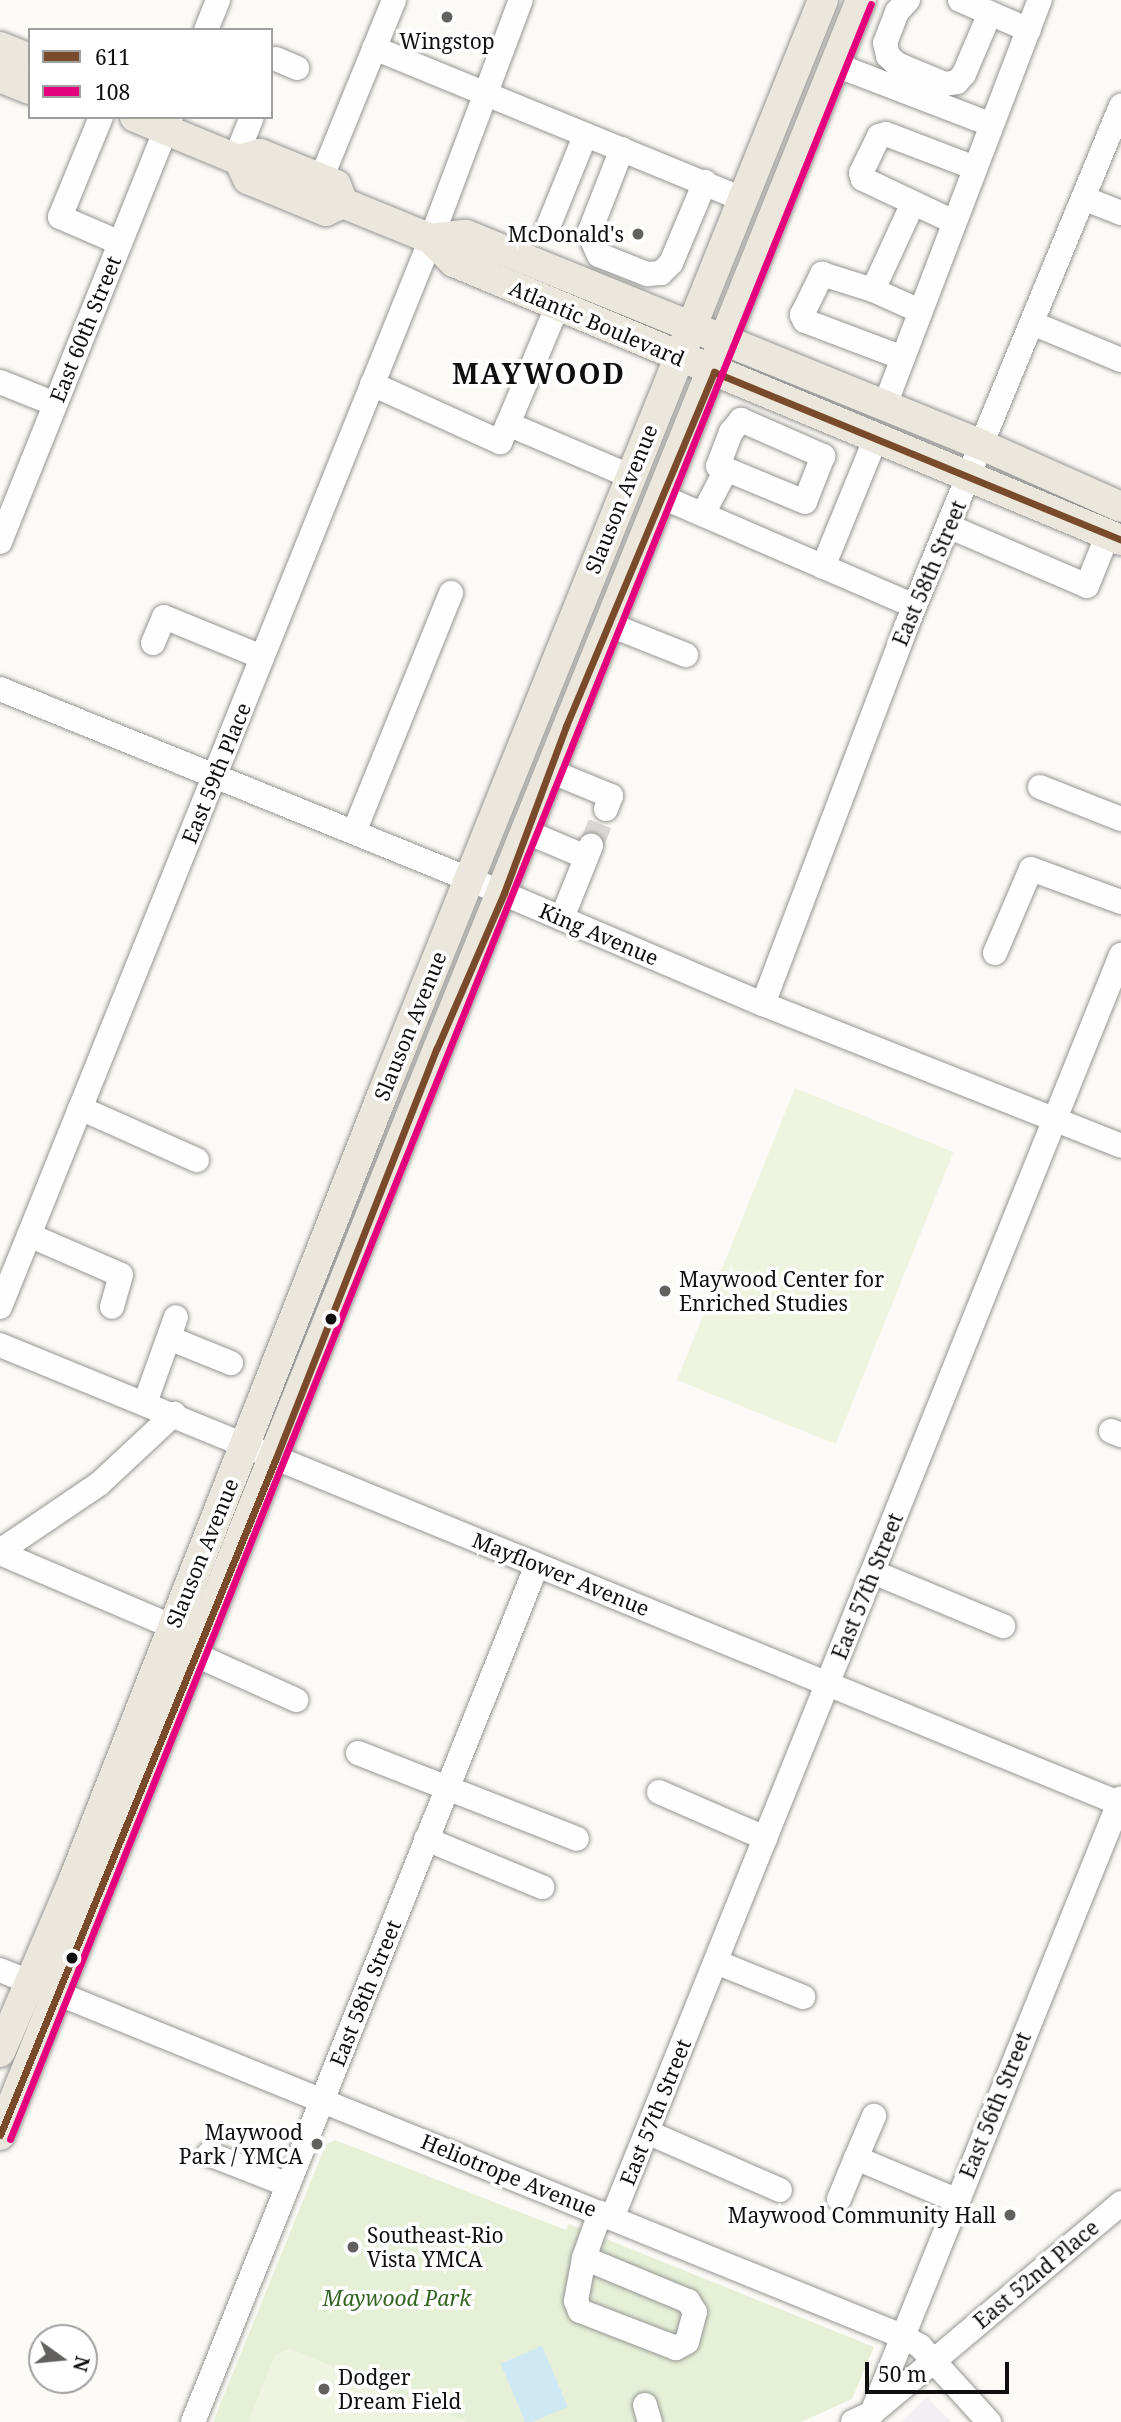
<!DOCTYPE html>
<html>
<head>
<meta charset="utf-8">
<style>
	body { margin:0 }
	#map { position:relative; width:1121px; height:2422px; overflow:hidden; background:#fbfaf6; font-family:"Noto Serif",serif }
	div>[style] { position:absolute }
	.industrial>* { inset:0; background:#f3eef1 }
	.green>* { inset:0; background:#e6f0d7 }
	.pitch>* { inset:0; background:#eff4e0; transform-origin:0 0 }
	.water>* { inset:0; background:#cee8f4; transform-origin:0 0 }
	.minor-tunnel>* { height:24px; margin-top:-12px; transform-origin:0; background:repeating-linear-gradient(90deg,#d8d7d3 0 24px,transparent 0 36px) }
	.roads { filter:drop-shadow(0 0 2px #959593) drop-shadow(0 0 2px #959593) }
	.minor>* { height:24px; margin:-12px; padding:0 12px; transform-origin:12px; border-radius:12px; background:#fefefe }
	.major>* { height:30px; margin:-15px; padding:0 15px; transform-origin:15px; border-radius:15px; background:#ebe7dc }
	.bus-1>* { height:7px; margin:-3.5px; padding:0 3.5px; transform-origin:3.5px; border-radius:3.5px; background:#7a4b2a }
	.bus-2>* { height:7px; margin:-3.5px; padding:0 3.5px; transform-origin:3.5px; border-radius:3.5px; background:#e5007d }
	.dots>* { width:19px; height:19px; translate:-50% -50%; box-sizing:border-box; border:4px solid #fff; border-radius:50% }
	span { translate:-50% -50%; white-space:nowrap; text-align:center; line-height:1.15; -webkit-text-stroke:7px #fff; paint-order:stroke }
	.poi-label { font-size:21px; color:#0f0f0f }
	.right { translate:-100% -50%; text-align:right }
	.left { translate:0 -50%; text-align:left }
	.street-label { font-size:21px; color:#0f0f0f }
	.park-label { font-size:21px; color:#336422; font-style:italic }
	.district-label { font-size:28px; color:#0f0f0f; font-weight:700; letter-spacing:2px }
	.legend { position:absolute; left:28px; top:28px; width:245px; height:91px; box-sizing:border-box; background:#fff; border:2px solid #9f9f9f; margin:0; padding:9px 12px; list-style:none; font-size:21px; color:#0f0f0f }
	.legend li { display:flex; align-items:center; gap:14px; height:35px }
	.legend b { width:35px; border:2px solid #9f9f9f }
	.north { position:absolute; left:28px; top:2324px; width:70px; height:70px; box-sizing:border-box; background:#fff; border:2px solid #9f9f9f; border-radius:50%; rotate:105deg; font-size:19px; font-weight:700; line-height:28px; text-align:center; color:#0f0f0f }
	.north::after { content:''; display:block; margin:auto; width:24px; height:32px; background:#626160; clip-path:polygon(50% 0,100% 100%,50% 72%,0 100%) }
	.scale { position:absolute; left:865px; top:2362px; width:144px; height:32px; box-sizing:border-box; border:4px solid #0f0f0f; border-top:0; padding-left:9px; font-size:21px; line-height:24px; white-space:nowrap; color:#0f0f0f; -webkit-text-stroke:5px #fff; paint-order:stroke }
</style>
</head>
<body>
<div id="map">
	<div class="industrial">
		<i style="clip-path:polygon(927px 2397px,951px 2422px,901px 2422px)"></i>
	</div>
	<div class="green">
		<i style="clip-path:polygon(335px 2140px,566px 2230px,569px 2224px,874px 2347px,852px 2399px,801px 2422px,213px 2422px,326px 2144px)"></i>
	</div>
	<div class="pitch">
		<i style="left:795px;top:1088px;width:171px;height:315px;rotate:22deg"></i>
		<i style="clip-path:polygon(290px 2349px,468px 2422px,248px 2422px,275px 2355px)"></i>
	</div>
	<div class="water">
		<i style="left:542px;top:2346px;width:66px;height:45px;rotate:67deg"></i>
	</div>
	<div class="minor-tunnel">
		<i style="left:591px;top:846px;width:40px;rotate:-68deg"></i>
	</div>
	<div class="roads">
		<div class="minor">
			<i style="left:908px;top:0;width:16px;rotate:133deg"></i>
			<i style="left:897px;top:12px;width:33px;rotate:111deg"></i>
			<i style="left:885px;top:43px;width:13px;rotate:77deg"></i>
			<i style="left:888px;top:56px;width:12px;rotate:42deg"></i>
			<i style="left:897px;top:64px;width:52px;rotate:22.6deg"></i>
			<i style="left:945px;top:84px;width:12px;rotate:-9deg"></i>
			<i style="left:957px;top:82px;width:11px;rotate:-49deg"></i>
			<i style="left:964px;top:74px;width:66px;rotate:-66.9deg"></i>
			<i style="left:960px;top:0;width:75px;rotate:23.5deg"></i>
			<i style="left:206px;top:30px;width:32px;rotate:-68deg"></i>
			<i style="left:374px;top:48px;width:399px;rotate:22.3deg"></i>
			<i style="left:276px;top:59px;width:23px;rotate:23deg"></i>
			<i style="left:836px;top:65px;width:165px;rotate:21deg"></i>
			<i style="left:101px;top:117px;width:108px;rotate:112.3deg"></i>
			<i style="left:60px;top:217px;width:65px;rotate:23.4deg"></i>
			<i style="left:622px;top:149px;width:90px;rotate:111.4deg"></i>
			<i style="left:589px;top:233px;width:24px;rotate:66deg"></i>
			<i style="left:599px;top:255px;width:52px;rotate:21.6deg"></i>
			<i style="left:647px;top:274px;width:14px;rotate:-4deg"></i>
			<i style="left:661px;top:273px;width:14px;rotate:-45deg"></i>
			<i style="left:671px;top:263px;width:88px;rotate:-67.2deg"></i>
			<i style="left:235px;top:159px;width:45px;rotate:-68deg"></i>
			<i style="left:321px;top:179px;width:193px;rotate:-67.8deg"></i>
			<i style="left:1083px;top:198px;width:41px;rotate:21.5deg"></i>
			<i style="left:954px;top:222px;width:101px;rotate:-154.7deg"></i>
			<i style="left:863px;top:179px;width:6px;rotate:-108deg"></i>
			<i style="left:861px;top:173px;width:41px;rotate:-64.1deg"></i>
			<i style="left:879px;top:136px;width:7px;rotate:-16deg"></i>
			<i style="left:886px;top:134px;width:95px;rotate:20.9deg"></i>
			<i style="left:548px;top:227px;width:98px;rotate:-67.9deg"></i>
			<i style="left:873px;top:290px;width:51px;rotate:24.1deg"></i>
			<i style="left:1032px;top:323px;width:96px;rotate:22.6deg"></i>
			<i style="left:903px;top:358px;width:105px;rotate:-159.3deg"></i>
			<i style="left:805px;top:321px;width:7px;rotate:-117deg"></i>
			<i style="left:802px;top:315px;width:46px;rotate:-64deg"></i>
			<i style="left:822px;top:274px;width:53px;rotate:17.4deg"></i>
			<i style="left:873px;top:290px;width:96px;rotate:-65.3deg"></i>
			<i style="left:0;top:382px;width:59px;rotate:21.8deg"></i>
			<i style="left:372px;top:384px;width:141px;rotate:24.4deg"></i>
			<i style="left:500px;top:442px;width:20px;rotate:-66deg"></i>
			<i style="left:508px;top:424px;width:133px;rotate:23.1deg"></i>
			<i style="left:885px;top:405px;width:434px;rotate:-69.1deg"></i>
			<i style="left:741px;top:420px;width:90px;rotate:23.7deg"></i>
			<i style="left:823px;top:456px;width:49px;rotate:111.4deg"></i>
			<i style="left:805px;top:502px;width:94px;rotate:-157.5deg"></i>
			<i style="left:718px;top:466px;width:36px;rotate:-69deg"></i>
			<i style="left:731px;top:432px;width:16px;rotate:-50deg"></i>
			<i style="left:508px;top:424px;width:127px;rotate:-67.3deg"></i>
			<i style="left:660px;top:496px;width:277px;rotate:23.4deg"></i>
			<i style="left:703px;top:514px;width:50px;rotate:-62.4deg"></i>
			<i style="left:948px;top:526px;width:151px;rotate:23.3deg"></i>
			<i style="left:1087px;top:586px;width:56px;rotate:-68deg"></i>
			<i style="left:0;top:542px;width:458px;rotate:-68.1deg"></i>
			<i style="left:823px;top:567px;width:139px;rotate:-67.7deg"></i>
			<i style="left:608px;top:624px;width:84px;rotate:21.7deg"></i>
			<i style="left:153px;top:643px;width:28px;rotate:-67deg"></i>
			<i style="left:164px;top:617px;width:106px;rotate:22.2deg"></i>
			<i style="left:0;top:689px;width:519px;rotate:22.07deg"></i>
			<i style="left:481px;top:884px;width:306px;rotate:23.1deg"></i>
			<i style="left:763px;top:1004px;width:385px;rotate:21.6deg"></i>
			<i style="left:550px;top:771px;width:66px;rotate:22.3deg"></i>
			<i style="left:611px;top:796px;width:14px;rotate:111deg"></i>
			<i style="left:1040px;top:787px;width:87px;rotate:21.6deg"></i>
			<i style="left:354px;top:832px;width:258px;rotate:-67.9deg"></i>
			<i style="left:527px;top:832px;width:64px;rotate:23deg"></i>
			<i style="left:562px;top:918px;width:78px;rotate:-68.1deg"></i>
			<i style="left:995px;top:953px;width:91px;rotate:-66.8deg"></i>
			<i style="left:1031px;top:869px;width:96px;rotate:20.1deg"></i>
			<i style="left:763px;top:1004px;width:403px;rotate:-69.2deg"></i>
			<i style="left:906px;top:627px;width:564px;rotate:-67.58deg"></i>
			<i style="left:80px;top:1108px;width:128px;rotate:24deg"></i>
			<i style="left:29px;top:1235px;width:100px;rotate:23.5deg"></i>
			<i style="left:121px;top:1275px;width:33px;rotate:106deg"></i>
			<i style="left:0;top:1307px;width:1152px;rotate:-68.02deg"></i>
			<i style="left:431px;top:239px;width:255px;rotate:-69.4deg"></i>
			<i style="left:169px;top:1338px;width:67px;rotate:22deg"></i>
			<i style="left:0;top:1345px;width:1211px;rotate:22.27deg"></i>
			<i style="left:145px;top:1403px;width:91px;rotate:-70.2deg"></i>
			<i style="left:1111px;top:1431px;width:11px;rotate:22deg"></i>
			<i style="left:0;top:1551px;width:120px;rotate:-34.1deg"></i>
			<i style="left:99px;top:1484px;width:103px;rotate:-43deg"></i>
			<i style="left:0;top:1553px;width:186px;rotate:23.1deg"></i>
			<i style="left:873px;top:1572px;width:141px;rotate:22.6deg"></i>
			<i style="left:196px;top:1655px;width:110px;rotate:24.2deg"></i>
			<i style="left:358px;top:1753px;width:235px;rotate:21.4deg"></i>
			<i style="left:659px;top:1792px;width:116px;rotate:23.5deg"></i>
			<i style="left:426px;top:1839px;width:126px;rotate:22.5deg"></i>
			<i style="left:716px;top:1962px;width:94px;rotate:21.9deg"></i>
			<i style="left:0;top:1970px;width:973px;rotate:22.09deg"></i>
			<i style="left:902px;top:2336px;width:21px;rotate:29deg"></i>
			<i style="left:920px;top:2346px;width:103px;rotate:47.8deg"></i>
			<i style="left:647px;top:2132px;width:145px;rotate:23.6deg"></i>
			<i style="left:209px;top:2154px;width:85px;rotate:21.4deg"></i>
			<i style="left:856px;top:2158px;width:46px;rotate:-66.8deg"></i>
			<i style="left:839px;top:2199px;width:44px;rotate:-67.5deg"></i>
			<i style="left:856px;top:2158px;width:108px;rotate:22.8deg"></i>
			<i style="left:612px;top:2218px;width:1362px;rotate:-68.05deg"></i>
			<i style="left:584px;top:2258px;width:113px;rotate:22.5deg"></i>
			<i style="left:688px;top:2301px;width:13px;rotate:58deg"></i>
			<i style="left:695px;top:2312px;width:31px;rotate:105deg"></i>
			<i style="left:687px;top:2342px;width:13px;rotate:151deg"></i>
			<i style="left:676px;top:2348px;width:103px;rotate:-158.9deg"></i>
			<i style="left:580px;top:2311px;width:11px;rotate:-112deg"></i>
			<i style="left:576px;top:2301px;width:44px;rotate:-79.5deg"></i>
			<i style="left:584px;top:2258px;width:48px;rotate:-70.4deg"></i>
			<i style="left:645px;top:2405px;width:18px;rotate:74deg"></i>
			<i style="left:872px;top:2413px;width:663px;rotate:-67.96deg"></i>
			<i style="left:193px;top:2422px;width:923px;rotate:-68.13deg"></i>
			<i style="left:853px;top:2422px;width:21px;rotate:-25deg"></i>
			<i style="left:872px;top:2413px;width:326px;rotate:-40.1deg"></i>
		</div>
		<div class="major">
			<i style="left:0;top:47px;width:32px;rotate:22deg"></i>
			<i style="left:0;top:77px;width:32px;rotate:22deg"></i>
			<i style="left:135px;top:117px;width:113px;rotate:22.5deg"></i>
			<i style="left:239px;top:160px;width:22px;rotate:-16deg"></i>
			<i style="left:260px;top:154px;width:82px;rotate:22.2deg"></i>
			<i style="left:336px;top:185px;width:19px;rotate:69deg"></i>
			<i style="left:343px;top:203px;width:95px;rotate:22.2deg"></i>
			<i style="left:431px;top:239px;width:33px;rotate:45deg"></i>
			<i style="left:454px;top:262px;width:723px;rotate:22.63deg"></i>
			<i style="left:239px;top:160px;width:21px;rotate:65deg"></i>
			<i style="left:248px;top:179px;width:84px;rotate:22.3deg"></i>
			<i style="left:326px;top:211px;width:19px;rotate:-25deg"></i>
			<i style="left:431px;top:239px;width:35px;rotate:-7deg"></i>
			<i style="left:466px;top:235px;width:557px;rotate:22.15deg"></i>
			<i style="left:982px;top:445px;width:152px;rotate:24deg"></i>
			<i style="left:0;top:2052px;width:188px;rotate:-66.8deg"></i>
			<i style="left:74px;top:1879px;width:845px;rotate:-68.54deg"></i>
			<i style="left:383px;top:1093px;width:1178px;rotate:-68.07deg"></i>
			<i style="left:0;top:2135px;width:2302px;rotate:-68.04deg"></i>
		</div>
	</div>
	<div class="bus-1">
		<i style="left:0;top:2135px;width:731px;rotate:-67.82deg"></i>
		<i style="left:276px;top:1458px;width:440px;rotate:-68.6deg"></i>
		<i style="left:437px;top:1048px;width:169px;rotate:-66.6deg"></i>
		<i style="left:504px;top:893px;width:178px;rotate:-69.6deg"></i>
		<i style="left:566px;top:726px;width:384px;rotate:-67.3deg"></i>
		<i style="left:714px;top:372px;width:440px;rotate:22.4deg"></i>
	</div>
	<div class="bus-2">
		<i style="left:10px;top:2139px;width:2302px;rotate:-68.04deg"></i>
	</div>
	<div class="dots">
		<i style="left:447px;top:17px;background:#626160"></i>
		<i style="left:638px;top:234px;background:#626160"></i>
		<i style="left:665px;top:1291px;background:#626160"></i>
		<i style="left:331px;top:1319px;background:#0f0f0f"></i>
		<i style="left:72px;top:1958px;background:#0f0f0f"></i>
		<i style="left:317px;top:2144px;background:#626160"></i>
		<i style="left:1010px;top:2215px;background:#626160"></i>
		<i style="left:353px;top:2247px;background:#626160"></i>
		<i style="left:324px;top:2389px;background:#626160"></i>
	</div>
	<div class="poi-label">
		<span style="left:447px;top:41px">Wingstop</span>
		<span class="right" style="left:624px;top:234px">McDonald's</span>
		<span class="left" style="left:679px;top:1291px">Maywood Center for<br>Enriched Studies</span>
		<span class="right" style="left:303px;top:2144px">Maywood<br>Park / YMCA</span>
		<span class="right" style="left:996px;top:2215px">Maywood Community Hall</span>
		<span class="left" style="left:367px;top:2247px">Southeast-Rio<br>Vista YMCA</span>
		<span class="left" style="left:338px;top:2389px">Dodger<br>Dream Field</span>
	</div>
	<div class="street-label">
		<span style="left:597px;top:323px;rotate:23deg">Atlantic Boulevard</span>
		<span style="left:85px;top:329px;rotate:-68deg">East 60th Street</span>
		<span style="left:621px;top:499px;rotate:-68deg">Slauson Avenue</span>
		<span style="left:929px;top:573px;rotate:-67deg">East 58th Street</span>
		<span style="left:216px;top:773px;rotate:-68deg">East 59th Place</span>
		<span style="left:599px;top:934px;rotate:23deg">King Avenue</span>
		<span style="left:410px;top:1026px;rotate:-68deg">Slauson Avenue</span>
		<span style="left:202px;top:1553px;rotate:-68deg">Slauson Avenue</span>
		<span style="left:561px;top:1574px;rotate:22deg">Mayflower Avenue</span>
		<span style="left:867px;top:1586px;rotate:-68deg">East 57th Street</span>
		<span style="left:365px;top:1993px;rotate:-68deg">East 58th Street</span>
		<span style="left:995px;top:2105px;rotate:-68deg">East 56th Street</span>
		<span style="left:655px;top:2112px;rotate:-68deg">East 57th Street</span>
		<span style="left:509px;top:2175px;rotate:22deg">Heliotrope Avenue</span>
		<span style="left:1036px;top:2274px;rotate:-40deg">East 52nd Place</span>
	</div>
	<div class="park-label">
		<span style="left:397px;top:2298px">Maywood Park</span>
	</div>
	<div class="district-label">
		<span style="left:539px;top:373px">MAYWOOD</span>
	</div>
	<ul class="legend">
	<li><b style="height:9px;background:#7a4b2a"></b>611</li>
	<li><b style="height:9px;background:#e5007d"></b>108</li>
	</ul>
	<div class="north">N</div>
	<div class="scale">50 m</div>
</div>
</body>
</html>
